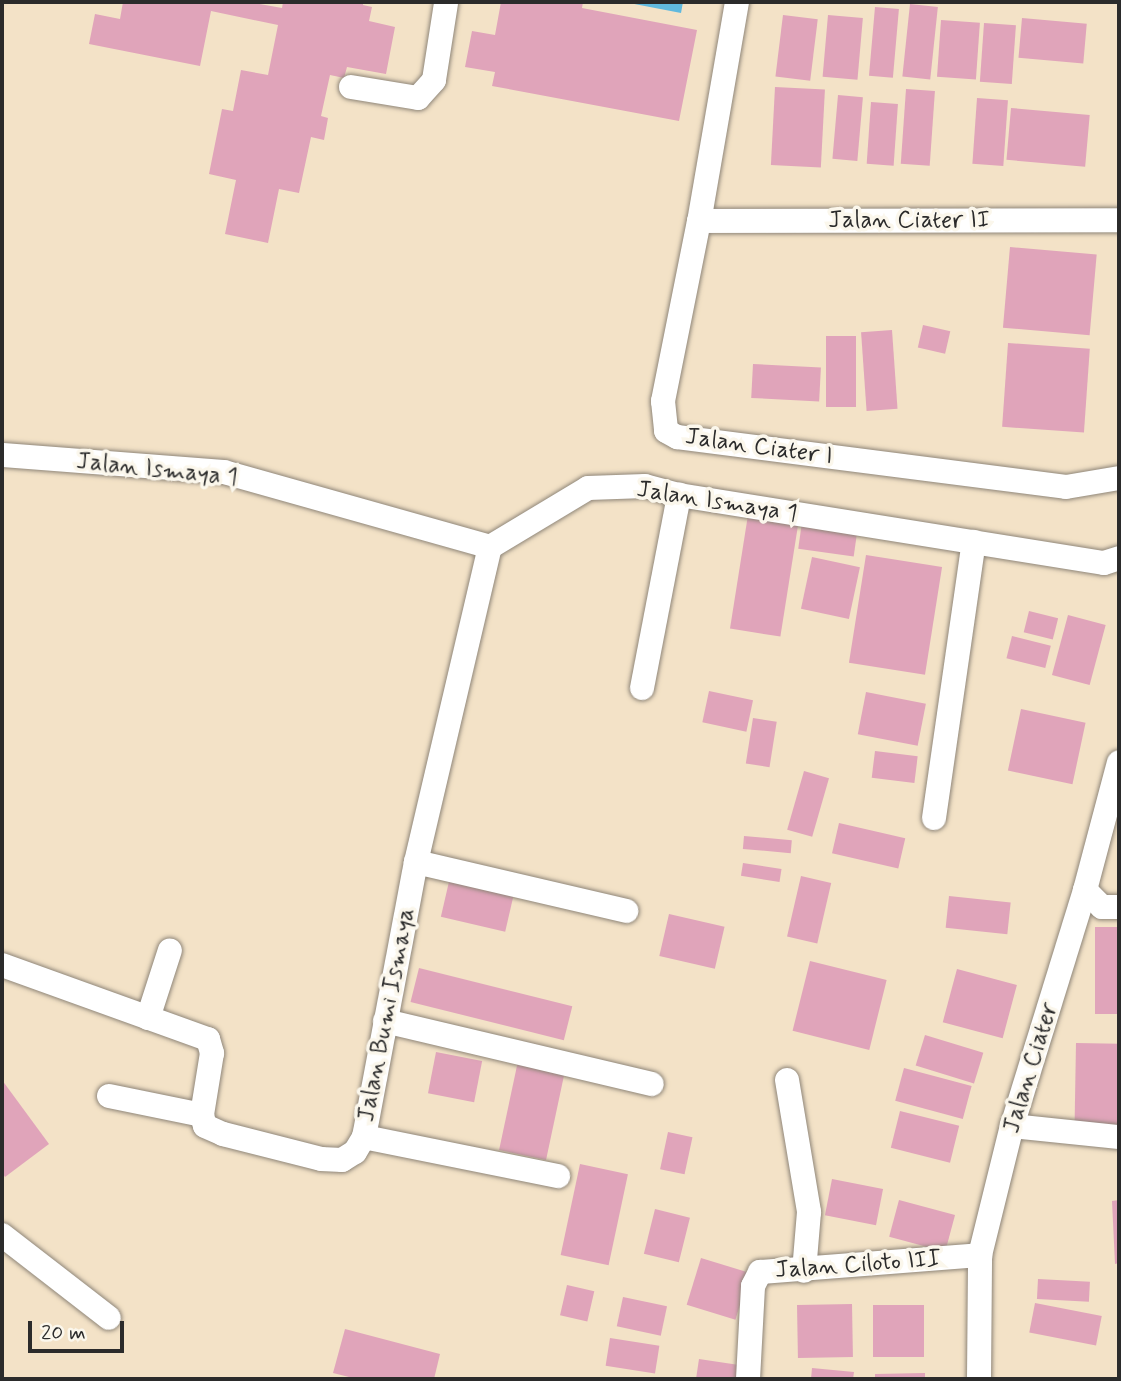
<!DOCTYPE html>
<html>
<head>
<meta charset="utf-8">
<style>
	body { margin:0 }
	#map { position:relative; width:1121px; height:1381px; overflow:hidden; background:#f3e2c7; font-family:Mynerve,sans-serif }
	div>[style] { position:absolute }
	.water>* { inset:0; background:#60b9de }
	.building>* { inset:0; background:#e0a4ba; transform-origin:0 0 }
	.roads { filter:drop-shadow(0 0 2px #8f8679) drop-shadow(0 0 2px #8f8679) }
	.street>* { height:24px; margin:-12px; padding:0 12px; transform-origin:12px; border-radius:12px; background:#fff }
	span { translate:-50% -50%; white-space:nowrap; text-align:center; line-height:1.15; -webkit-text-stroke:7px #fbf7ec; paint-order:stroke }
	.street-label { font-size:24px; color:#2b2b2b }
	.frame { position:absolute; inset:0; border:4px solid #2b2b2b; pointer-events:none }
	.scale { position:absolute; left:28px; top:1321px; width:96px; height:32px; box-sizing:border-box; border:4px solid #2b2b2b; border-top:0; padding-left:9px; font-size:21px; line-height:24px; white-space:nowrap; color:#2b2b2b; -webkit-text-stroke:5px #fbf7ec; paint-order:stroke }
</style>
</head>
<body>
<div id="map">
	<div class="water">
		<i style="clip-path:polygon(624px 2px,683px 2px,681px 13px)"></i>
	</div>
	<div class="building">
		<i style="clip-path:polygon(123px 2px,249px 2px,282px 8px,283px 2px,363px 2px,363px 5px,372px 7px,369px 21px,395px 27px,386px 74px,347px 67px,344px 78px,330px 75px,321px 116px,328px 118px,324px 140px,311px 137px,299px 193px,279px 189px,268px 243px,225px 234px,236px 180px,209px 174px,222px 109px,233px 111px,241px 70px,268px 75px,278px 25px,211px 11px,200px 66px,89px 44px,95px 14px,120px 19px)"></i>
		<i style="clip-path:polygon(501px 2px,583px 2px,582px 8px,697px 30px,679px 121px,492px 86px,495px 72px,465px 67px,472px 31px,495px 35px)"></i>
		<i style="left:910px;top:4px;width:28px;height:73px;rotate:6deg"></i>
		<i style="left:875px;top:7px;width:24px;height:69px;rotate:5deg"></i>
		<i style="left:783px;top:15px;width:35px;height:62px;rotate:7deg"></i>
		<i style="left:828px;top:15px;width:35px;height:62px;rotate:5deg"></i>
		<i style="left:1022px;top:18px;width:65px;height:40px;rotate:5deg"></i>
		<i style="left:941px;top:20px;width:39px;height:57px;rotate:4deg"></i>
		<i style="left:984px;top:23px;width:32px;height:59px;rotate:4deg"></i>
		<i style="left:775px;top:87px;width:50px;height:78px;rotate:3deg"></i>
		<i style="left:906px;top:89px;width:29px;height:75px;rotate:4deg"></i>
		<i style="left:838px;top:95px;width:25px;height:64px;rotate:5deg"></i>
		<i style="left:977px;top:98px;width:31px;height:66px;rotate:4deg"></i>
		<i style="left:871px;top:102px;width:27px;height:62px;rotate:4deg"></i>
		<i style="left:1011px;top:108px;width:79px;height:52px;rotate:5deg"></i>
		<i style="left:1010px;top:247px;width:87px;height:81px;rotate:5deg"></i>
		<i style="left:923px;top:325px;width:28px;height:23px;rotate:13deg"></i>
		<i style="left:892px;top:330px;width:79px;height:31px;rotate:86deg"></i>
		<i style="left:826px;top:336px;width:30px;height:71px"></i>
		<i style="left:1008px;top:343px;width:82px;height:84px;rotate:4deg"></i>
		<i style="left:753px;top:364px;width:68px;height:34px;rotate:3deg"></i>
		<i style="left:748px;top:515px;width:51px;height:115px;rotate:9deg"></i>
		<i style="left:802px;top:522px;width:56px;height:27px;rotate:8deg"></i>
		<i style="left:866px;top:555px;width:77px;height:109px;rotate:9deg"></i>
		<i style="left:812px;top:557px;width:49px;height:53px;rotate:12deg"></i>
		<i style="left:1029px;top:611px;width:30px;height:22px;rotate:14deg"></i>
		<i style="left:1068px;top:615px;width:39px;height:62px;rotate:15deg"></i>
		<i style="left:1012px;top:636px;width:40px;height:23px;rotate:14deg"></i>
		<i style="left:709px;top:691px;width:45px;height:32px;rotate:12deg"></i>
		<i style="left:866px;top:692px;width:61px;height:43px;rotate:11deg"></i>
		<i style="left:1021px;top:709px;width:66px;height:63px;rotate:12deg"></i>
		<i style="left:753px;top:718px;width:24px;height:46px;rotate:9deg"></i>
		<i style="left:875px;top:751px;width:43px;height:27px;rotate:7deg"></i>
		<i style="left:804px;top:771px;width:26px;height:61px;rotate:16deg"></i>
		<i style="left:839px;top:823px;width:68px;height:31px;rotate:13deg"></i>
		<i style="left:744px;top:836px;width:48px;height:13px;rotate:5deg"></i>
		<i style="left:743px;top:863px;width:39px;height:13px;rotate:9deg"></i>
		<i style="left:451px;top:873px;width:66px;height:45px;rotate:13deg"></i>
		<i style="left:801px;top:876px;width:31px;height:62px;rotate:13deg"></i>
		<i style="left:949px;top:896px;width:62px;height:32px;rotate:6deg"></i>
		<i style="left:669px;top:914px;width:57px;height:43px;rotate:13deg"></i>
		<i style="left:1095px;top:927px;width:24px;height:87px"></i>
		<i style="left:810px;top:961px;width:79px;height:72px;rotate:14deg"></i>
		<i style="left:419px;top:968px;width:158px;height:35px;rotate:14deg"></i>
		<i style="left:957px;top:969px;width:62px;height:55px;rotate:15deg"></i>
		<i style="left:925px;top:1035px;width:61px;height:32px;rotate:17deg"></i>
		<i style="left:1076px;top:1043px;width:43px;height:82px;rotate:1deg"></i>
		<i style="left:436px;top:1052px;width:47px;height:42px;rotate:11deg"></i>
		<i style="left:518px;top:1061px;width:48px;height:91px;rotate:12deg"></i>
		<i style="left:904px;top:1068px;width:70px;height:34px;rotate:15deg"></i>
		<i style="clip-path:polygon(2px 1080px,49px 1144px,5px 1177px,2px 1172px)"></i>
		<i style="left:900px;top:1111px;width:61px;height:38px;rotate:14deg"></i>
		<i style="left:668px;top:1132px;width:25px;height:38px;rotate:12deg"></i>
		<i style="left:580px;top:1164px;width:49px;height:93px;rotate:12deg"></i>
		<i style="left:832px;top:1179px;width:52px;height:37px;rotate:11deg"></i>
		<i style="left:899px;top:1200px;width:58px;height:38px;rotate:15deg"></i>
		<i style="clip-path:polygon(1119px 1200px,1119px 1263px,1115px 1264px,1112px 1201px)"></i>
		<i style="left:655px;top:1209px;width:36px;height:46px;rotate:14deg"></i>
		<i style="left:701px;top:1258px;width:51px;height:49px;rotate:17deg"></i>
		<i style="left:1038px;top:1279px;width:52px;height:20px;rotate:3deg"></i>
		<i style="left:567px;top:1285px;width:28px;height:31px;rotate:13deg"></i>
		<i style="left:623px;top:1297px;width:45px;height:30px;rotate:12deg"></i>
		<i style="left:1035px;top:1303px;width:68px;height:30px;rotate:11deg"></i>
		<i style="left:852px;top:1304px;width:53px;height:55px;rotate:89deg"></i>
		<i style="left:873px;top:1305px;width:51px;height:52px"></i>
		<i style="clip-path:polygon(345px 1329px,440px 1354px,434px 1379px,357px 1379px,333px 1373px)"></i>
		<i style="left:610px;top:1338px;width:50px;height:28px;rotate:9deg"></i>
		<i style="clip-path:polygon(699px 1359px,739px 1365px,736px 1379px,696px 1379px)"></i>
		<i style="clip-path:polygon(812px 1368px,854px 1372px,853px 1379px,811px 1379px)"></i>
		<i style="clip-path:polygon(925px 1373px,925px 1379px,875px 1379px,875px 1374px)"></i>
	</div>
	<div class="roads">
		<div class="street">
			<i style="left:737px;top:2px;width:222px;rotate:99.8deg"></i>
			<i style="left:699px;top:221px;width:184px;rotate:101.3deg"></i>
			<i style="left:663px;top:401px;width:30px;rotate:84deg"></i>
			<i style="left:666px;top:431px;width:13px;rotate:29deg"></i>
			<i style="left:677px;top:437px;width:392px;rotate:7.3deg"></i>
			<i style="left:1066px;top:487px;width:54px;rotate:-9.6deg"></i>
			<i style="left:351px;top:87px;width:68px;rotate:9.3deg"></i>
			<i style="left:418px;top:98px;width:24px;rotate:-48deg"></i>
			<i style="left:434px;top:80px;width:78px;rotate:-81.1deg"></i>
			<i style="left:699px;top:221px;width:420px;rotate:-0.1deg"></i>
			<i style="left:2px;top:455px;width:223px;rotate:4.4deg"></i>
			<i style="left:224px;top:472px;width:276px;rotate:15.7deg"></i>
			<i style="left:490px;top:547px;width:114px;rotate:-31deg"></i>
			<i style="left:588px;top:488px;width:57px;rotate:-2deg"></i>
			<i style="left:645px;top:486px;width:35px;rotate:15deg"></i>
			<i style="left:679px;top:495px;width:430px;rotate:9.1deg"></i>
			<i style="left:1104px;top:563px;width:16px;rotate:-18deg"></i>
			<i style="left:642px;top:688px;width:197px;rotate:-79.1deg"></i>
			<i style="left:934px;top:818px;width:279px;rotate:-81.8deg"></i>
			<i style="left:416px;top:862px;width:216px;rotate:13.1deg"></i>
			<i style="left:1085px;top:890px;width:24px;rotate:45deg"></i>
			<i style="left:1102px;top:907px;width:17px"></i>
			<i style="left:2px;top:965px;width:219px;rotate:19.8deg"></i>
			<i style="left:208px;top:1039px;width:15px;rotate:74deg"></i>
			<i style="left:212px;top:1053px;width:63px;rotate:99.2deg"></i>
			<i style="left:202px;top:1115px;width:11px;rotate:75deg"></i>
			<i style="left:205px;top:1126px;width:20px;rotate:24deg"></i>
			<i style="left:223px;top:1134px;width:101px;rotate:14.3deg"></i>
			<i style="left:321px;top:1159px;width:21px;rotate:3deg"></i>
			<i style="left:342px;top:1160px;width:15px;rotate:-32deg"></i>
			<i style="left:355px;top:1152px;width:17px;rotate:-59deg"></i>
			<i style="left:364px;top:1137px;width:280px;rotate:-79.3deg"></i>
			<i style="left:416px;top:862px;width:324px;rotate:-76.8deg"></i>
			<i style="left:148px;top:1018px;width:71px;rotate:-72.1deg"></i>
			<i style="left:385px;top:1021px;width:274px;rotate:13.3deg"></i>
			<i style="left:787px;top:1080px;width:134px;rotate:80.5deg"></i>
			<i style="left:809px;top:1212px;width:59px;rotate:94.8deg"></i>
			<i style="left:109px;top:1096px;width:95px;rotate:11.5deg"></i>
			<i style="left:1012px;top:1126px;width:108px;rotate:5.9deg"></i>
			<i style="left:364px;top:1137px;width:198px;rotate:11.4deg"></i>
			<i style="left:2px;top:1235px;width:135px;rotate:37.8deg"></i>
			<i style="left:748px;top:1379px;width:93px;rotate:-86.9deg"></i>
			<i style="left:753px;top:1286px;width:16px;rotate:-63deg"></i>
			<i style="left:760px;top:1272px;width:221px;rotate:-4.4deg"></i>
			<i style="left:979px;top:1379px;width:124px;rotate:-89.5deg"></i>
			<i style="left:980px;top:1255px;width:133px;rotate:-76.1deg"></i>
			<i style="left:1012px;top:1126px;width:247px;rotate:-72.8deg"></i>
			<i style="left:1085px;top:890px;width:132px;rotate:-75.1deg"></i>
		</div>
	</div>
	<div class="street-label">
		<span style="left:909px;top:221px">Jalan Ciater II</span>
		<span style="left:759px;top:447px;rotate:8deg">Jalan Ciater I</span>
		<span style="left:157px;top:470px;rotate:6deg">Jalan Ismaya 1</span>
		<span style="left:717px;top:502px;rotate:9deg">Jalan Ismaya 1</span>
		<span style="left:387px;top:1015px;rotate:-79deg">Jalan Bumi Ismaya</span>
		<span style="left:1031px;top:1068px;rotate:-73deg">Jalan Ciater</span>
		<span style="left:858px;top:1265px;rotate:-4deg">Jalan Ciloto III</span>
	</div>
	<div class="frame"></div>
	<div class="scale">20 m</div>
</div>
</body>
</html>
